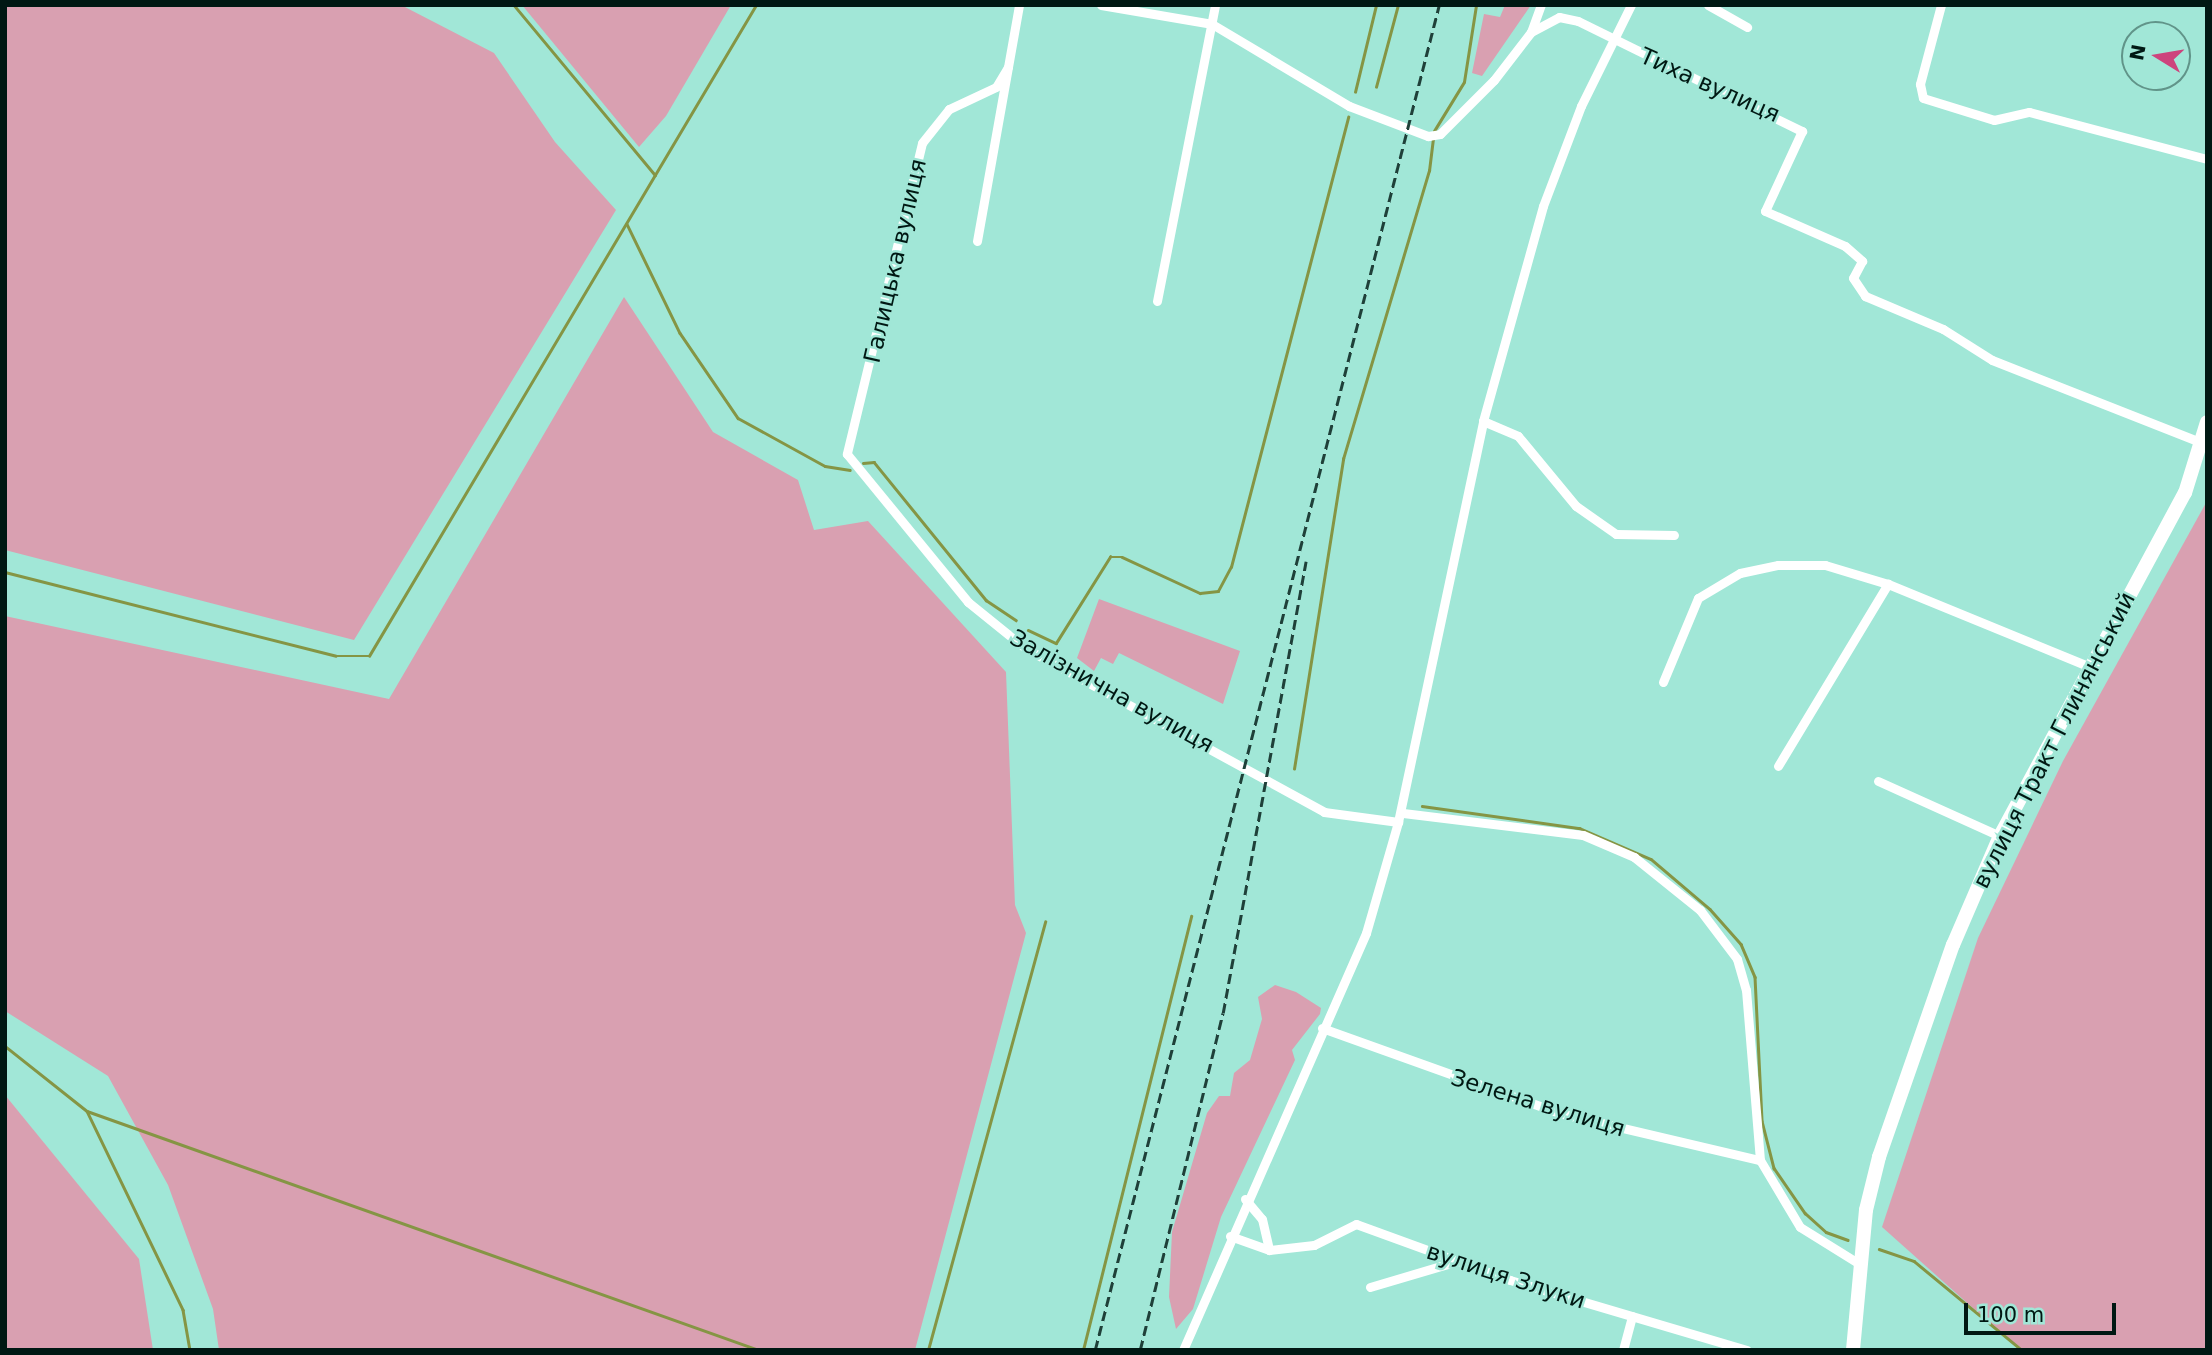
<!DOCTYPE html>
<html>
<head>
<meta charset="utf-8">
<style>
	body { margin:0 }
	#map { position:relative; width:2212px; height:1355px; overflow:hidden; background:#a1e7d7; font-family:"DejaVu Sans",sans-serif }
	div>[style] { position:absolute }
	.green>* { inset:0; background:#d9a0b1 }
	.stream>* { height:2.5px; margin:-1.25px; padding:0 1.25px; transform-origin:1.25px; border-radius:1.25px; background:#859544 }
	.street>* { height:9px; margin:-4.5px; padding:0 4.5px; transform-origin:4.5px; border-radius:4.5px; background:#fff }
	.primary>* { height:14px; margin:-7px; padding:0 7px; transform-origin:7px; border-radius:7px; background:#fff }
	.rail>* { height:2.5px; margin-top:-1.25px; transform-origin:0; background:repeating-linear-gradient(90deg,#1f4039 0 10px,transparent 0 15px) }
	span { translate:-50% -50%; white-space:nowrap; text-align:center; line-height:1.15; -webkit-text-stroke:5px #a1e7d7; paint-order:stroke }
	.street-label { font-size:23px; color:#001813 }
	.frame { position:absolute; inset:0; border:7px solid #001813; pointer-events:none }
	.north { position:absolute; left:2121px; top:21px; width:70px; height:70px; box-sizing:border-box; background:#a1e7d7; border:2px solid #619489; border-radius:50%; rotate:281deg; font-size:19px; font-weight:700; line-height:28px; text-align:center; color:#001813 }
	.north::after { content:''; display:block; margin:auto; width:24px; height:32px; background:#cd447d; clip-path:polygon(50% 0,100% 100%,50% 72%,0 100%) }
	.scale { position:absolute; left:1964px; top:1303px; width:152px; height:32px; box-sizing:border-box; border:4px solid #001813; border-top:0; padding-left:9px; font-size:21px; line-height:24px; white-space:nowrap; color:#001813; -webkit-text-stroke:5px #a1e7d7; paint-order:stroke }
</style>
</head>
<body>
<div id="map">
	<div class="green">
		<i style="clip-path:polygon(5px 5px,401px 5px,494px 53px,555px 142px,616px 210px,354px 640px,5px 550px)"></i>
		<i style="clip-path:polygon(522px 5px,731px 5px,666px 116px,639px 147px)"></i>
		<i style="clip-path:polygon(1505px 5px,1531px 5px,1482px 76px,1472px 73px,1484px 14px,1500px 17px)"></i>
		<i style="clip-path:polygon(624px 297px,713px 432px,798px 480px,814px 530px,868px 521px,1006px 672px,1015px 905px,1026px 933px,915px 1350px,219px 1350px,213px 1309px,168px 1185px,108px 1076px,5px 1011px,5px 616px,389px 699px)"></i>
		<i style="clip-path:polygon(2207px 501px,2207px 1350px,2020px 1350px,1882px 1227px,1978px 938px,2063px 761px)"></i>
		<i style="clip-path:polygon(1099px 599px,1240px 651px,1223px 704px,1119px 653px,1113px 664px,1101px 658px,1094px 671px,1077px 658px)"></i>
		<i style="clip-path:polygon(1275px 985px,1296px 992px,1321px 1008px,1320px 1014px,1292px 1050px,1295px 1060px,1221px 1217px,1193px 1309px,1176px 1329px,1169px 1297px,1172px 1232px,1207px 1113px,1219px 1096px,1230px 1096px,1234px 1073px,1250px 1060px,1262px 1019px,1258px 997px)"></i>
		<i style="clip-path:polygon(5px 1095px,139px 1259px,153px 1350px,5px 1350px)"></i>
	</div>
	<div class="stream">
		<i style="left:514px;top:5px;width:221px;rotate:50.3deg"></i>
		<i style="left:1376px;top:87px;width:85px;rotate:-75deg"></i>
		<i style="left:1355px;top:92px;width:89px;rotate:-76.4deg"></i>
		<i style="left:1434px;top:131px;width:57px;rotate:-58.5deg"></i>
		<i style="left:1464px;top:82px;width:78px;rotate:-81.1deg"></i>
		<i style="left:627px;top:224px;width:121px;rotate:64.1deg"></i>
		<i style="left:680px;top:333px;width:103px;rotate:55.7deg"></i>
		<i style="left:738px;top:418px;width:99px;rotate:28.9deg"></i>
		<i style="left:825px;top:466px;width:25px;rotate:9deg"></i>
		<i style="left:863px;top:463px;width:11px;rotate:-5deg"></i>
		<i style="left:874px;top:462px;width:178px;rotate:50.9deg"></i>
		<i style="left:986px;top:600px;width:36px;rotate:34deg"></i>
		<i style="left:5px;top:572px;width:341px;rotate:14.2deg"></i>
		<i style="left:336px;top:656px;width:33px"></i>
		<i style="left:369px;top:656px;width:757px;rotate:-59.27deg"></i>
		<i style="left:1028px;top:630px;width:31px;rotate:25deg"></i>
		<i style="left:1056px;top:643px;width:102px;rotate:-57.9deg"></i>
		<i style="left:1110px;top:557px;width:12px"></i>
		<i style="left:1122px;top:557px;width:86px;rotate:24.8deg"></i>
		<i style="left:1200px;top:593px;width:18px;rotate:-6deg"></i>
		<i style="left:1218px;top:591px;width:27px;rotate:-62deg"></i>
		<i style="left:1231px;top:567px;width:465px;rotate:-75.4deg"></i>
		<i style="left:1294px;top:769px;width:314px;rotate:-81deg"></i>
		<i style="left:1343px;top:459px;width:301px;rotate:-73.4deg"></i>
		<i style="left:1429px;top:171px;width:33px;rotate:-83deg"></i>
		<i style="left:1422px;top:806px;width:159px;rotate:8deg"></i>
		<i style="left:1579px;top:828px;width:78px;rotate:23.3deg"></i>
		<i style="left:1651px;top:859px;width:77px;rotate:40.3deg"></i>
		<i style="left:1710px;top:909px;width:47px;rotate:48.5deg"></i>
		<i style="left:1741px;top:944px;width:36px;rotate:67deg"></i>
		<i style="left:1755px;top:977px;width:144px;rotate:87.2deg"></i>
		<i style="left:1762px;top:1121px;width:49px;rotate:75.7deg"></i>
		<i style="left:1774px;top:1168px;width:55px;rotate:55.4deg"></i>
		<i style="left:1805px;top:1213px;width:28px;rotate:42deg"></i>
		<i style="left:1826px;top:1232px;width:23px;rotate:20deg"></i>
		<i style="left:5px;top:1046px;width:105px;rotate:38.4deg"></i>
		<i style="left:87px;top:1111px;width:221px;rotate:64.2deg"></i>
		<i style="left:183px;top:1310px;width:41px;rotate:80.1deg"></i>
		<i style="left:87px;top:1111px;width:713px;rotate:19.58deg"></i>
		<i style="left:1879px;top:1249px;width:37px;rotate:19deg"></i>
		<i style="left:1914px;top:1261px;width:140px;rotate:39.5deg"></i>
		<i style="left:928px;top:1350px;width:444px;rotate:-74.7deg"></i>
		<i style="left:1083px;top:1350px;width:447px;rotate:-76deg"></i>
	</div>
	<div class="street">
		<i style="left:1101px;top:5px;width:113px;rotate:9.7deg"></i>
		<i style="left:1212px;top:24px;width:160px;rotate:30.9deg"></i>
		<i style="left:1349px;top:106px;width:85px;rotate:20.8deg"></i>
		<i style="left:1428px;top:136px;width:12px;rotate:-9deg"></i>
		<i style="left:1440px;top:134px;width:76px;rotate:-45deg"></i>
		<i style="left:1494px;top:80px;width:61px;rotate:-52.4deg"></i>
		<i style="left:1531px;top:32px;width:32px;rotate:-28deg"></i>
		<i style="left:1559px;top:17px;width:19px;rotate:12deg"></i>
		<i style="left:1578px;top:21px;width:250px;rotate:26.2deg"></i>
		<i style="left:1802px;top:131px;width:88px;rotate:114.8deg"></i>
		<i style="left:1765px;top:211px;width:87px;rotate:23.6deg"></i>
		<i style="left:1845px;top:246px;width:23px;rotate:41deg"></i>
		<i style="left:1862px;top:261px;width:19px;rotate:118deg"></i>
		<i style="left:1853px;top:278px;width:22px;rotate:56deg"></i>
		<i style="left:1865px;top:296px;width:85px;rotate:22.9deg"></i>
		<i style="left:1943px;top:329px;width:58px;rotate:32.3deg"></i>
		<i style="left:1992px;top:360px;width:227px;rotate:21.5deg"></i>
		<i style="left:1708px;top:5px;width:45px;rotate:29.4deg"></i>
		<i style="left:1941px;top:5px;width:82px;rotate:104.9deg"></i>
		<i style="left:1920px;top:84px;width:14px;rotate:78deg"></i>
		<i style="left:1923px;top:98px;width:74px;rotate:17.2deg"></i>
		<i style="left:1994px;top:120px;width:36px;rotate:-13deg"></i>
		<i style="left:2029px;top:112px;width:184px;rotate:14.8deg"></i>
		<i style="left:1531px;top:32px;width:29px;rotate:-70deg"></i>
		<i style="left:1008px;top:67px;width:23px;rotate:121deg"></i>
		<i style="left:996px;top:87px;width:52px;rotate:154.9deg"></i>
		<i style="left:949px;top:109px;width:43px;rotate:128.5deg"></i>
		<i style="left:922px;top:143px;width:320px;rotate:103.6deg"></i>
		<i style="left:847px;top:454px;width:191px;rotate:50.7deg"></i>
		<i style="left:968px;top:602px;width:73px;rotate:38.9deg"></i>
		<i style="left:1025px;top:648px;width:341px;rotate:28.7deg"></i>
		<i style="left:1324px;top:812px;width:75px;rotate:7.7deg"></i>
		<i style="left:1398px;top:822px;width:410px;rotate:-78deg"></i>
		<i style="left:1483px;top:421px;width:223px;rotate:-74.4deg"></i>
		<i style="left:1543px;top:206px;width:107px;rotate:-69.2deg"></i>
		<i style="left:1581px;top:106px;width:113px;rotate:-63.7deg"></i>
		<i style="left:977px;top:241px;width:240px;rotate:-79.9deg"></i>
		<i style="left:1157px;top:301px;width:302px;rotate:-78.9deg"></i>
		<i style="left:1483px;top:421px;width:38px;rotate:23deg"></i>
		<i style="left:1518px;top:436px;width:91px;rotate:50.4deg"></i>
		<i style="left:1576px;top:506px;width:49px;rotate:35deg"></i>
		<i style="left:1616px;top:534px;width:58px;rotate:1deg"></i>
		<i style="left:1663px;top:682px;width:91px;rotate:-67.4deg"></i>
		<i style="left:1698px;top:598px;width:49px;rotate:-30.8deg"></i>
		<i style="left:1740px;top:573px;width:39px;rotate:-12deg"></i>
		<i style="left:1778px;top:565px;width:47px"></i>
		<i style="left:1825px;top:565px;width:66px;rotate:16.8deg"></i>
		<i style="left:1888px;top:584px;width:216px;rotate:22.3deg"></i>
		<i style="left:1778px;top:766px;width:213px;rotate:-58.9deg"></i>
		<i style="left:1878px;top:781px;width:134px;rotate:24.3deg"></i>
		<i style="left:1403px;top:813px;width:181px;rotate:7deg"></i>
		<i style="left:1583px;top:835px;width:56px;rotate:23.3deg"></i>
		<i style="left:1634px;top:857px;width:85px;rotate:38.8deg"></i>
		<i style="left:1700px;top:910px;width:61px;rotate:52.9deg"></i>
		<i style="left:1737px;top:959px;width:32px;rotate:74deg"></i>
		<i style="left:1746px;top:990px;width:171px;rotate:85.3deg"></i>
		<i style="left:1760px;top:1160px;width:78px;rotate:59.2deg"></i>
		<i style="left:1800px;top:1227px;width:72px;rotate:31.9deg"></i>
		<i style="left:1322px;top:1028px;width:252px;rotate:19.7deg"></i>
		<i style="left:1559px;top:1113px;width:206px;rotate:13.2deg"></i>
		<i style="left:1245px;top:1199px;width:26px;rotate:50deg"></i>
		<i style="left:1262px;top:1219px;width:32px;rotate:77deg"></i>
		<i style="left:1269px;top:1250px;width:45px;rotate:-6.3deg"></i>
		<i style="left:1314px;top:1245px;width:47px;rotate:-26.6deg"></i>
		<i style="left:1356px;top:1224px;width:164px;rotate:20deg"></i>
		<i style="left:1510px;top:1280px;width:247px;rotate:16.5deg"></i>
		<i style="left:1230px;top:1236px;width:41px;rotate:19.7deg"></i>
		<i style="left:1370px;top:1287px;width:92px;rotate:-16.5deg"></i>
		<i style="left:1183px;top:1350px;width:455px;rotate:-66.3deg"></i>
		<i style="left:1366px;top:933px;width:116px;rotate:-73.9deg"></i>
		<i style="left:1623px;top:1350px;width:35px;rotate:-75deg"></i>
	</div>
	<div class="primary">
		<i style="left:1853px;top:1350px;width:141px;rotate:-84.7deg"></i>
		<i style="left:1866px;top:1210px;width:55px;rotate:-76.2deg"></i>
		<i style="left:1879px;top:1157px;width:225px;rotate:-70.8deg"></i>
		<i style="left:1953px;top:945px;width:119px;rotate:-66.7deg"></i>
		<i style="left:2000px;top:836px;width:390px;rotate:-61.7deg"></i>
		<i style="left:2185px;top:493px;width:74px;rotate:-72.8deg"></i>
	</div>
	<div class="rail">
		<i style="left:1095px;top:1350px;width:1388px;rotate:-75.65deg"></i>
		<i style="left:1140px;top:1350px;width:347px;rotate:-76.2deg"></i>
		<i style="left:1223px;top:1013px;width:459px;rotate:-79.6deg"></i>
	</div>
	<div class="street-label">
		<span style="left:1710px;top:85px;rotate:24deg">Тиха вулиця</span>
		<span style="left:895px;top:261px;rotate:-77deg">Галицька вулиця</span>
		<span style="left:1112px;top:691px;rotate:29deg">Залізнична вулиця</span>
		<span style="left:2054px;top:740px;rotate:-63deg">вулиця Тракт Глинянський</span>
		<span style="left:1538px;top:1103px;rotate:17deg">Зелена вулиця</span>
		<span style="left:1506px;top:1276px;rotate:18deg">вулиця Злуки</span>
	</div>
	<div class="frame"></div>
	<div class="north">N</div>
	<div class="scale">100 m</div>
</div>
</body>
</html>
